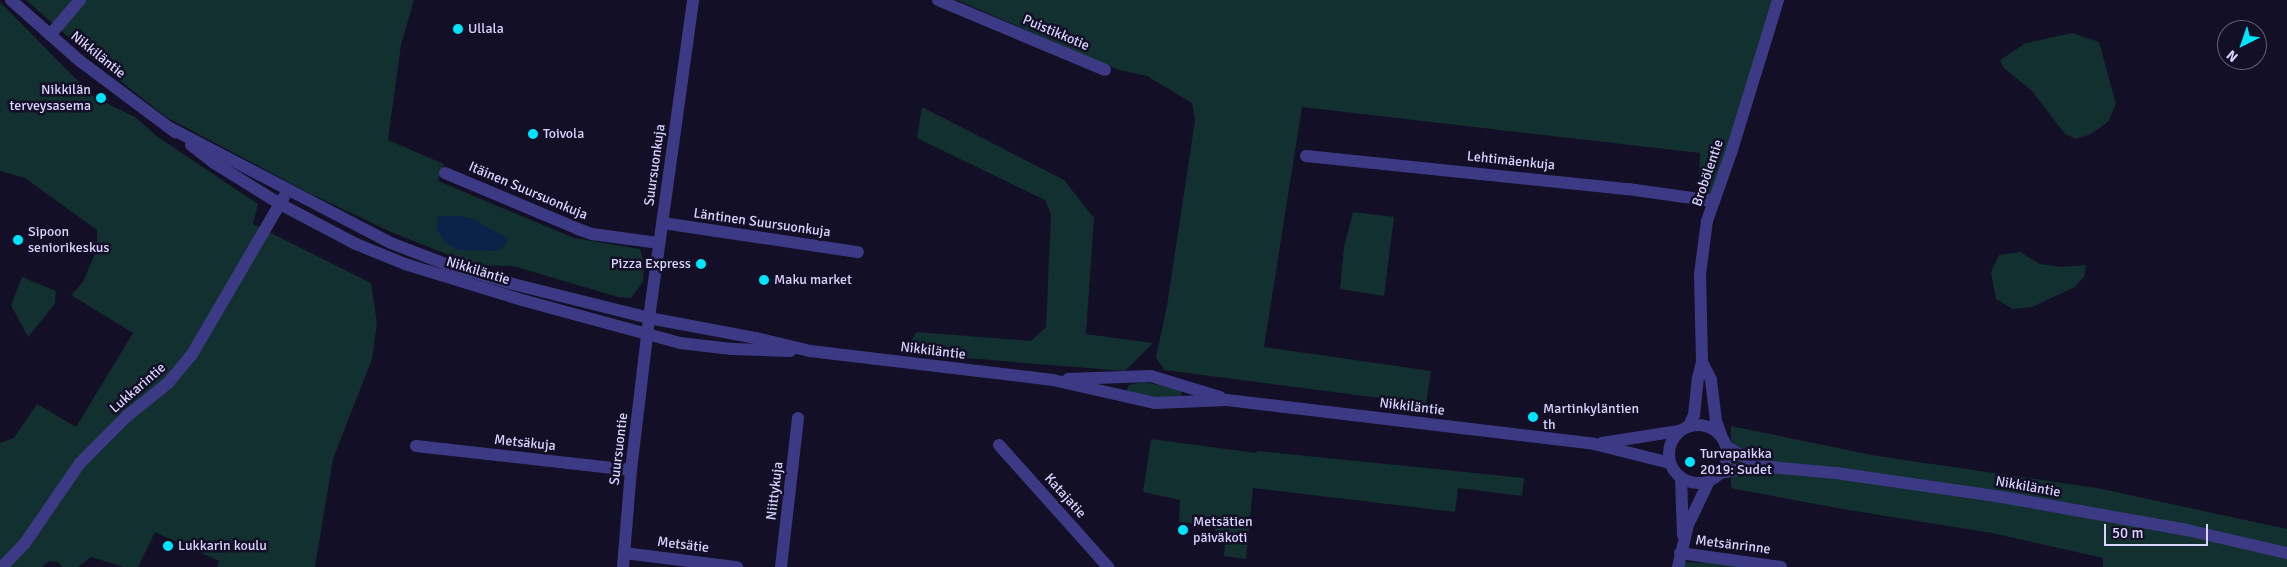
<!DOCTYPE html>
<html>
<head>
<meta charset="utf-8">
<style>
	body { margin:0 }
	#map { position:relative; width:2287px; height:567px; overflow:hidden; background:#130f26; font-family:Signika,sans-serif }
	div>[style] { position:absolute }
	.green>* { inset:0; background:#12302f }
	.water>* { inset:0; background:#0c2248 }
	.minor>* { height:12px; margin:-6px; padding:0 6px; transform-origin:6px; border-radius:6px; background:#3d3a85 }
	.minor>.ring { margin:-6px; padding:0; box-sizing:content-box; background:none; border:12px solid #3d3a85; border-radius:50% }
	.dots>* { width:14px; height:14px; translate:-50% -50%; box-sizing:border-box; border:2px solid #130f26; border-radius:50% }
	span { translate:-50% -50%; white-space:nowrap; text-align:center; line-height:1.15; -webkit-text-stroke:5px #130f26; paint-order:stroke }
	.poi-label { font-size:14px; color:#d9d4ff }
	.left { translate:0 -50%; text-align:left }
	.right { translate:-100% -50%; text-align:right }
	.street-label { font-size:14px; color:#d9d4ff }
	.north { position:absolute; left:2217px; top:20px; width:50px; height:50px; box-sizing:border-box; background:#130f26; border:1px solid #625e7d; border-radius:50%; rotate:221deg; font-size:14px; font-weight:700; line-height:20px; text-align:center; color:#d9d4ff }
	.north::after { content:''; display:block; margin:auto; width:18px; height:22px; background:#00e5ff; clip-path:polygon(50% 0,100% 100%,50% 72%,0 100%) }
	.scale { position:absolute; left:2104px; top:524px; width:104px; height:22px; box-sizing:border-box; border:2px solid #d9d4ff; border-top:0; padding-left:6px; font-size:15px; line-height:18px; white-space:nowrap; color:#d9d4ff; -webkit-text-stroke:4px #130f26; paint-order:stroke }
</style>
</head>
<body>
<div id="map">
	<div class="green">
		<i style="clip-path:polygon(26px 0,414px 0,401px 45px,388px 140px,444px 164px,438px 181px,574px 238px,640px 249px,644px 263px,643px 282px,631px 298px,618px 297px,513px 266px,474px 265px,391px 232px,311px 194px,166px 117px,104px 68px)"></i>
		<i style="clip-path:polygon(957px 0,1778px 0,1713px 201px,1698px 199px,1700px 153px,1302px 107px,1264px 347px,1431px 371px,1426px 404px,1164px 370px,1156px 357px,1167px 306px,1195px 120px,1192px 103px,1147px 76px,1119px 70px)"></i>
		<i style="clip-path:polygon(0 2px,94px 97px,135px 117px,158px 137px,258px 204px,253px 224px,371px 283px,377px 323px,372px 359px,333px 459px,315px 567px,217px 567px,219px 561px,155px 532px,138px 567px,124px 567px,91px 557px,78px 567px,62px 567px,58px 562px,49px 561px,42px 567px,0 567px,0 443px,14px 438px,37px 404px,76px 427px,133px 333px,71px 295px,83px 282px,97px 249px,97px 230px,25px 178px,0 171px)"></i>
		<i style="clip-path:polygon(2072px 33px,2099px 42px,2116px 104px,2108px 122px,2091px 134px,2076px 139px,2065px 134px,2032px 91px,2004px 68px,2000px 60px,2026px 43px)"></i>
		<i style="clip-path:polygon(922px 107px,1064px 180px,1094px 218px,1086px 334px,1153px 343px,1125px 371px,903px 353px,917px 332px,1031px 341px,1046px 327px,1051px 214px,1045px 200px,917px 138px)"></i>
		<i style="clip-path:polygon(1353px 212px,1394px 217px,1384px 296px,1340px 289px,1344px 247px)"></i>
		<i style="clip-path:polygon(2020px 252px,2040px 264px,2061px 267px,2086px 265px,2084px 277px,2075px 287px,2032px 307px,2013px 309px,1996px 299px,1991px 272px,1999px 255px)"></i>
		<i style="clip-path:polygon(22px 277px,56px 291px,55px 304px,28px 337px,11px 305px)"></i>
		<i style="clip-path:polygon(1143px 382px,1170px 387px,1181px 391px,1182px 396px,1159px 399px,1126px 391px,1129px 385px)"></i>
		<i style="clip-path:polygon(1731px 426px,1877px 456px,2097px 488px,2287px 529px,2287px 567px,2103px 567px,2103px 558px,1992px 533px,1848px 510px,1735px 489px,1731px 487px)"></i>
		<i style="clip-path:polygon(1151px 439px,1256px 453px,1257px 451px,1524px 478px,1522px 496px,1458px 488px,1455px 512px,1253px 488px,1246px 559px,1224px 556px,1226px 534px,1215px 531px,1215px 525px,1179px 522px,1180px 500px,1143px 492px)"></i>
		<i style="clip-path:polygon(1679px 562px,1765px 564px,1778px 567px,1678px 567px)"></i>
	</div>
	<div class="water">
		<i style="clip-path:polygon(438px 216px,458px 216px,474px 219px,508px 239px,505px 245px,498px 251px,459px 250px,445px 242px,436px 228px)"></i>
	</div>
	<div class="minor">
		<i style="left:11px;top:0;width:92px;rotate:41.5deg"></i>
		<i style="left:80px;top:61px;width:119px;rotate:36.8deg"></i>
		<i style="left:938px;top:0;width:181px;rotate:22.7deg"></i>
		<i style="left:50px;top:35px;width:46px;rotate:-49.4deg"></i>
		<i style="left:170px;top:128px;width:249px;rotate:27.5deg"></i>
		<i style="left:391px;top:243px;width:61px;rotate:21.1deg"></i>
		<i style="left:448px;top:265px;width:68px;rotate:16.3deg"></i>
		<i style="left:513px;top:284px;width:140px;rotate:14deg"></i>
		<i style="left:649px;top:318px;width:109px;rotate:10.6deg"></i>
		<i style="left:756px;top:338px;width:56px;rotate:13.5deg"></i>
		<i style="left:810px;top:351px;width:245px;rotate:6.8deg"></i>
		<i style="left:1053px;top:380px;width:105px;rotate:12.7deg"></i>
		<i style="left:1155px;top:403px;width:72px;rotate:-2.4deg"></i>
		<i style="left:1227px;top:400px;width:370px;rotate:6.8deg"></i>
		<i style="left:1594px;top:444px;width:78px;rotate:14deg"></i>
		<i style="left:191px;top:145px;width:29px;rotate:38deg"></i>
		<i style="left:214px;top:163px;width:78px;rotate:31.8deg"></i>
		<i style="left:280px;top:204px;width:86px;rotate:27.8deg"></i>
		<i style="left:356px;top:244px;width:53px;rotate:22.2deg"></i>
		<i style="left:405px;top:264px;width:122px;rotate:17.1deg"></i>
		<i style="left:522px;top:300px;width:164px;rotate:15.2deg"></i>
		<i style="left:680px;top:343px;width:52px;rotate:6.6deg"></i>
		<i style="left:732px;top:349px;width:58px;rotate:2deg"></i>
		<i style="left:1306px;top:156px;width:324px;rotate:5.9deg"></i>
		<i style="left:1628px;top:189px;width:86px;rotate:8deg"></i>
		<i style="left:445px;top:173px;width:144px;rotate:22.8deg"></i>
		<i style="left:578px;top:229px;width:15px;rotate:20deg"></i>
		<i style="left:592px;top:234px;width:68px;rotate:7.7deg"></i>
		<i style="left:663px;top:223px;width:197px;rotate:8.5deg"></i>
		<i style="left:1702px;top:362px;width:20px;rotate:63deg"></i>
		<i style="left:1711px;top:380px;width:41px;rotate:83deg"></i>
		<i style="left:1716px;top:421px;width:15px;rotate:70deg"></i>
		<i style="left:1068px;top:379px;width:83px;rotate:-2.1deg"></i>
		<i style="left:1151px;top:376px;width:72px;rotate:16.9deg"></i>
		<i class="ring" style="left:1669px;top:425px;width:46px;height:46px"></i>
		<i style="left:1689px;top:426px;width:12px;rotate:-66deg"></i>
		<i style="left:1694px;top:415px;width:37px;rotate:-84deg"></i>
		<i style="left:1698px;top:378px;width:16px;rotate:-76deg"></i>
		<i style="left:1702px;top:362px;width:88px;rotate:-91.3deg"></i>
		<i style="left:1700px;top:274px;width:53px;rotate:-82.5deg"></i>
		<i style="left:1707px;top:221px;width:72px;rotate:-70.6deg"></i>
		<i style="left:1731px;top:153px;width:160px;rotate:-72.9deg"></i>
		<i style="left:1602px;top:443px;width:78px;rotate:-8.9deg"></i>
		<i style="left:999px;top:445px;width:164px;rotate:48.2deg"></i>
		<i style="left:416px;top:446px;width:216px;rotate:6.4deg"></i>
		<i style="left:1727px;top:447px;width:38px;rotate:30deg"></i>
		<i style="left:1720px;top:473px;width:41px;rotate:-9.9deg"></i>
		<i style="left:1760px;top:466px;width:76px;rotate:5.3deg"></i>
		<i style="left:1836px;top:473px;width:162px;rotate:8.2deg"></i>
		<i style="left:1996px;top:496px;width:194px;rotate:10.1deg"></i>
		<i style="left:2187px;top:530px;width:103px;rotate:13deg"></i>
		<i style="left:1681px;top:478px;width:57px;rotate:88deg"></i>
		<i style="left:624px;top:553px;width:114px;rotate:7.1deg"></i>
		<i style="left:1680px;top:553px;width:102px;rotate:7.9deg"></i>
		<i style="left:2px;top:567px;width:33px;rotate:-46deg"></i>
		<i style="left:25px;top:543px;width:97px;rotate:-55.5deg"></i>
		<i style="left:80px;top:463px;width:66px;rotate:-45deg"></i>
		<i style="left:127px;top:416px;width:53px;rotate:-38.8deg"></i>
		<i style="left:168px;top:383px;width:35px;rotate:-50deg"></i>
		<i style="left:191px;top:356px;width:184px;rotate:-59.7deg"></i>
		<i style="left:623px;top:567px;width:97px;rotate:-85.3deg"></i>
		<i style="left:631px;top:470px;width:153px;rotate:-83.2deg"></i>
		<i style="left:649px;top:318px;width:321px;rotate:-82.1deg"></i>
		<i style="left:781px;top:567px;width:150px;rotate:-83.5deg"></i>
		<i style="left:1678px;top:567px;width:43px;rotate:-76.6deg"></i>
		<i style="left:1688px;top:525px;width:49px;rotate:-64.5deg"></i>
	</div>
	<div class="dots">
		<i style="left:458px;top:29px;background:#00e5ff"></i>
		<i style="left:101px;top:98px;background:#00e5ff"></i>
		<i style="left:533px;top:134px;background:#00e5ff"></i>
		<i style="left:18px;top:240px;background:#00e5ff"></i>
		<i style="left:701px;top:264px;background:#00e5ff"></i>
		<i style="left:764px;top:280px;background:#00e5ff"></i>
		<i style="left:1533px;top:417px;background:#00e5ff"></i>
		<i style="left:1690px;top:462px;background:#00e5ff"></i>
		<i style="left:1183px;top:530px;background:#00e5ff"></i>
		<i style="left:168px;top:546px;background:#00e5ff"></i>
	</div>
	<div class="poi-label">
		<span class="left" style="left:468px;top:29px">Ullala</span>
		<span class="right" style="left:91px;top:98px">Nikkilän<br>terveysasema</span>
		<span class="left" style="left:543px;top:134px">Toivola</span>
		<span class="left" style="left:28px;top:240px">Sipoon<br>seniorikeskus</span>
		<span class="right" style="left:691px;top:264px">Pizza Express</span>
		<span class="left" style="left:774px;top:280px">Maku market</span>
		<span class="left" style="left:1543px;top:417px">Martinkyläntien<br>th</span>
		<span class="left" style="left:1700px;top:462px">Turvapaikka<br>2019: Sudet</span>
		<span class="left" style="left:1193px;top:530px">Metsätien<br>päiväkoti</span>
		<span class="left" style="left:178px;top:546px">Lukkarin koulu</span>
	</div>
	<div class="street-label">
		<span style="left:1056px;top:33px;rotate:23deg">Puistikkotie</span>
		<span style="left:98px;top:55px;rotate:39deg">Nikkiläntie</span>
		<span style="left:1511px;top:161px;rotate:6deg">Lehtimäenkuja</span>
		<span style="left:655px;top:165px;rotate:-82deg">Suursuonkuja</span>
		<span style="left:1708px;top:173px;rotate:-71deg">Brobölentie</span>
		<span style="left:528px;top:191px;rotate:23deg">Itäinen Suursuonkuja</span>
		<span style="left:762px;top:223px;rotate:8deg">Läntinen Suursuonkuja</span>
		<span style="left:478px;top:271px;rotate:17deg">Nikkiläntie</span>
		<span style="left:933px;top:351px;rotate:7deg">Nikkiläntie</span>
		<span style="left:138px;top:388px;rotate:-41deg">Lukkarintie</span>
		<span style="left:1412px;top:407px;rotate:7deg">Nikkiläntie</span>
		<span style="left:525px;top:443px;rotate:6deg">Metsäkuja</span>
		<span style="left:619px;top:449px;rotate:-83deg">Suursuontie</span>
		<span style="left:2028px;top:487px;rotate:10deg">Nikkiläntie</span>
		<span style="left:775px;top:491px;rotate:-83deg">Niittykuja</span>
		<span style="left:1065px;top:496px;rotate:48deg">Katajatie</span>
		<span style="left:683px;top:545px;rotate:7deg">Metsätie</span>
		<span style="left:1733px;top:545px;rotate:7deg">Metsänrinne</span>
	</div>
	<div class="north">N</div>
	<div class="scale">50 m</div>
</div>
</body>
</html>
